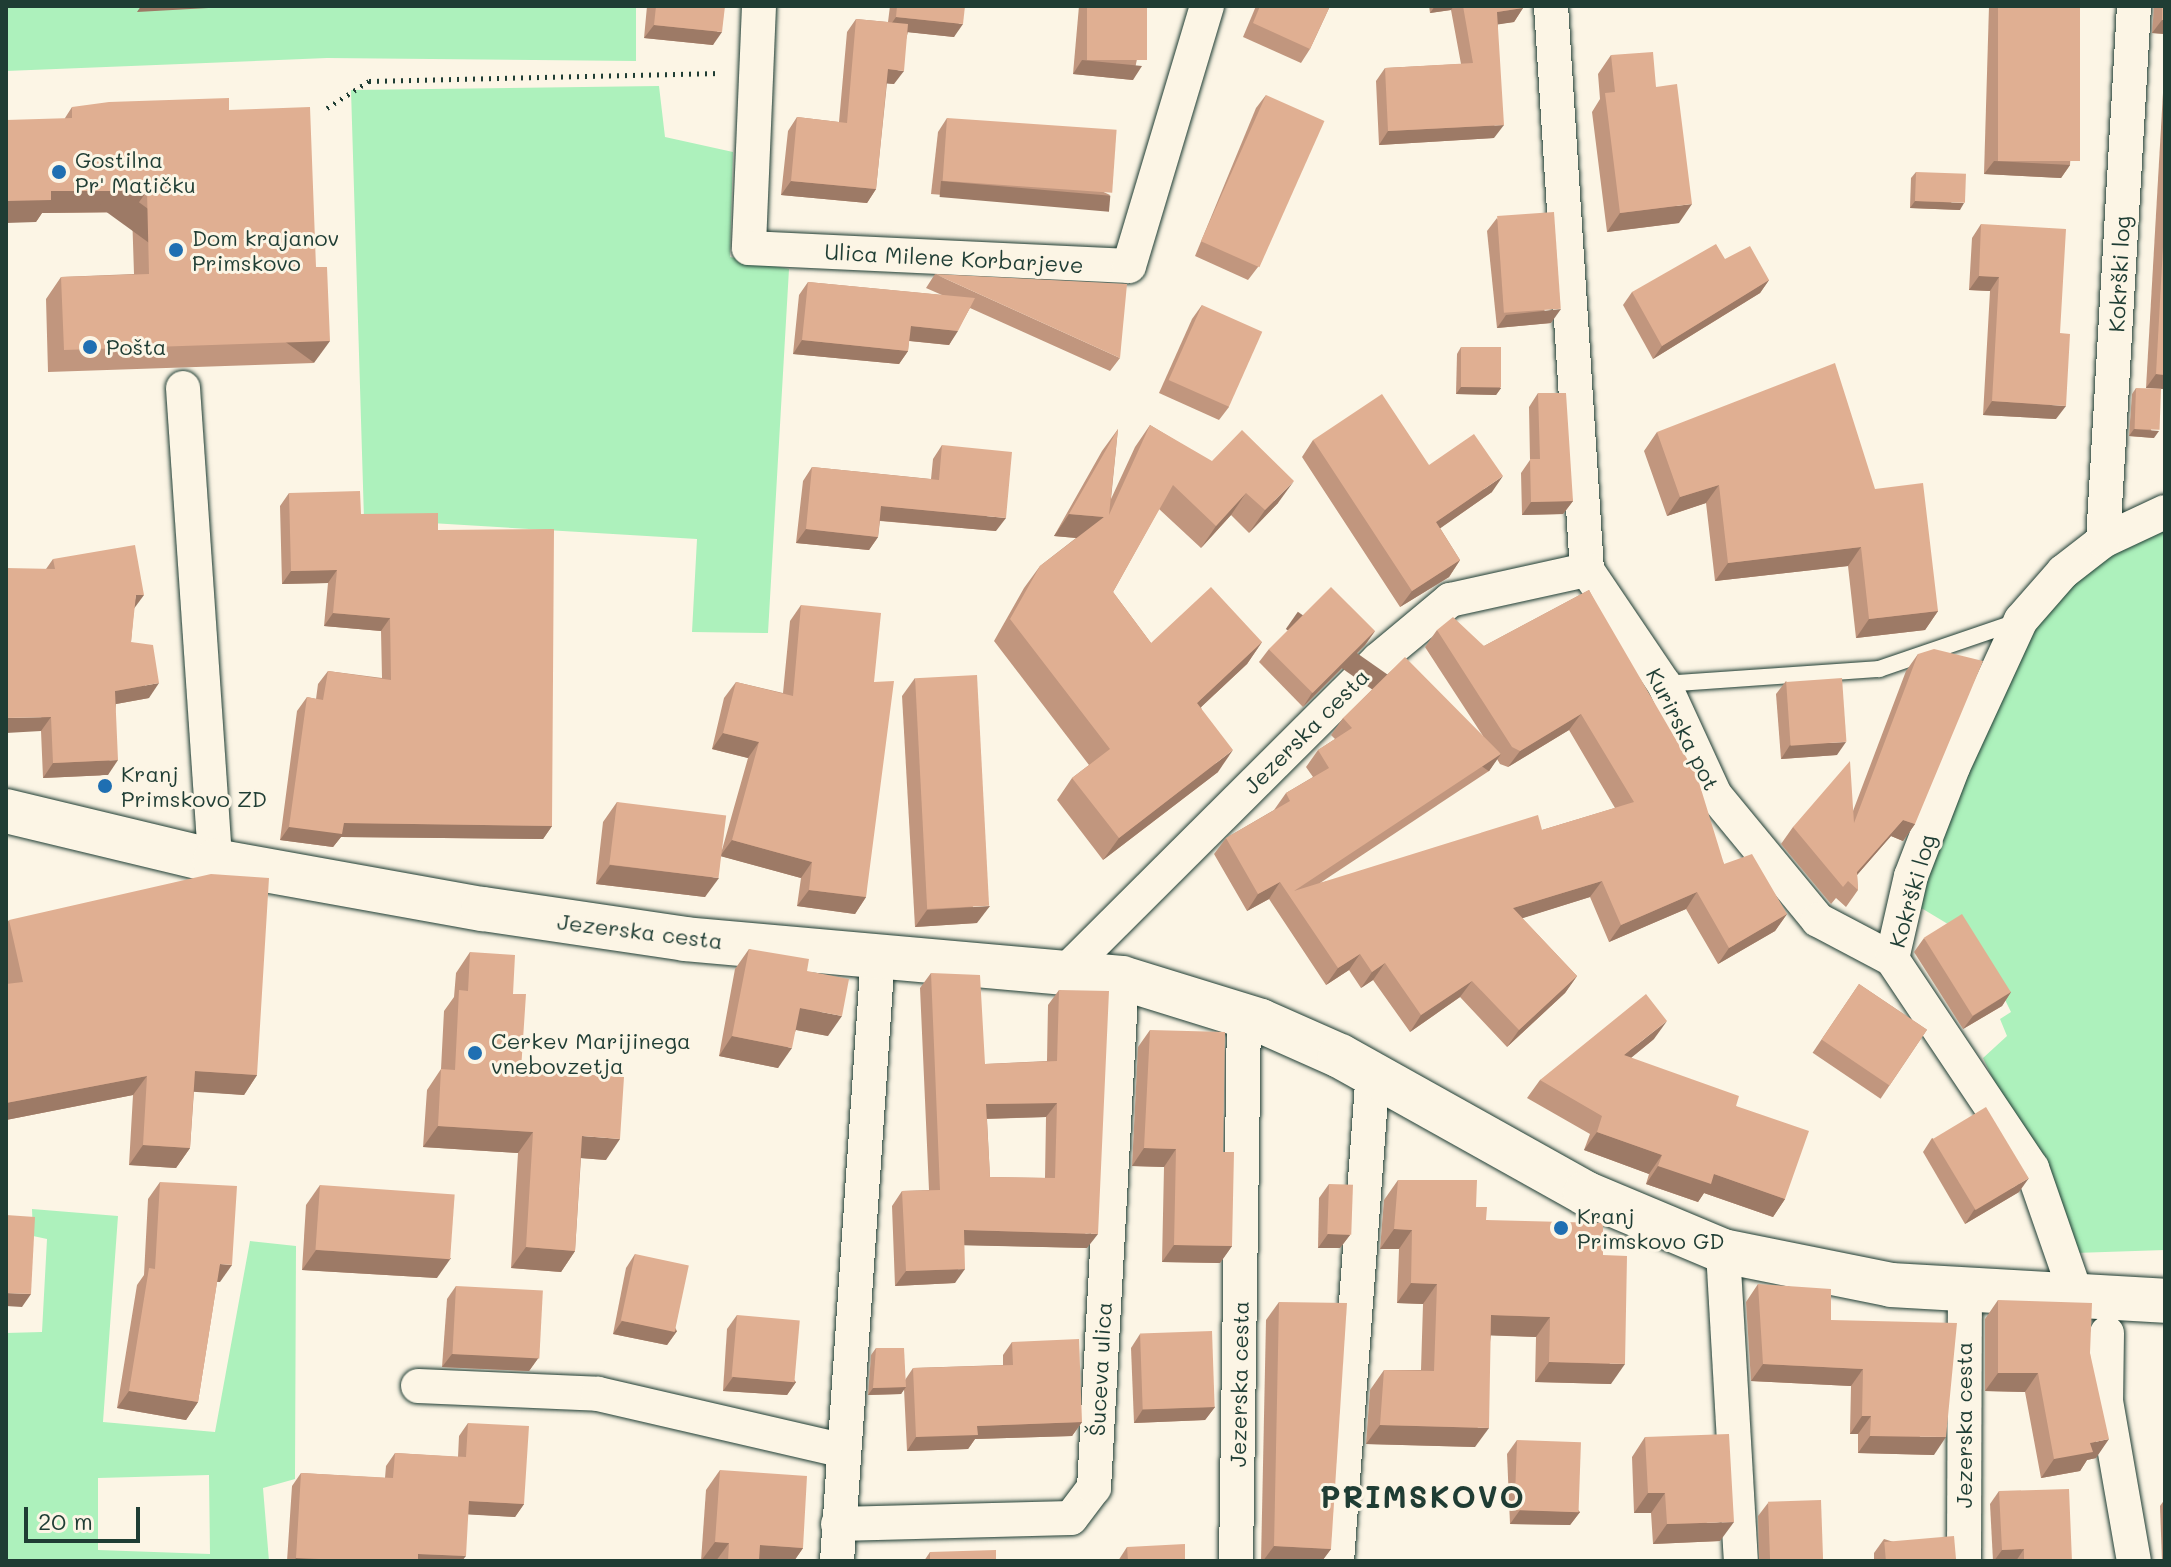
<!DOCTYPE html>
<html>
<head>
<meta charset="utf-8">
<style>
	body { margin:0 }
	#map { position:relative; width:2171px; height:1567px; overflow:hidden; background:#fcf5e5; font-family:Mali,sans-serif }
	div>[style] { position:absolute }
	.green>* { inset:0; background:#adf1bc }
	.path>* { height:5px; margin-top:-2.5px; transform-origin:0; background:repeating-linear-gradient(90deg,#1f3d34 0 2px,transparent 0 8px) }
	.roads { filter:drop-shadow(0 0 2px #1f3d34) drop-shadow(0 0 2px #1f3d34) }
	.lane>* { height:16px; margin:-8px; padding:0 8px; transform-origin:8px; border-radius:8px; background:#fcf5e5 }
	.street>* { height:34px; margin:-17px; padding:0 17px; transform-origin:17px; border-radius:17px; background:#fcf5e5 }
	.secondary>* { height:44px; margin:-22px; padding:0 22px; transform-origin:22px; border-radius:22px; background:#fcf5e5 }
	.wall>* { inset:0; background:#c1967e; transform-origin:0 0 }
	.shaded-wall>* { inset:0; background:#9d7a66; transform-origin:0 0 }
	.building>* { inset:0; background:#e0af92; transform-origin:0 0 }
	.dots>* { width:22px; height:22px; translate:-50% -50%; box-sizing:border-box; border:4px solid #fcf5e5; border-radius:50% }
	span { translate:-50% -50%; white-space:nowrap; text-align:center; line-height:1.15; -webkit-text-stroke:6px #fcf5e5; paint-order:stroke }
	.poi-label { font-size:22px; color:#1f3d34 }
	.left { translate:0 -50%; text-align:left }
	.street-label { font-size:22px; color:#1f3d34 }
	.district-label { font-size:30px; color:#1f3d34; font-weight:700; letter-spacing:2px }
	.frame { position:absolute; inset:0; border:8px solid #1f3d34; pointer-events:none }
	.scale { position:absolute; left:24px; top:1507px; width:116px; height:36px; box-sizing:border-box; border:4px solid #1f3d34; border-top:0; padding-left:10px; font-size:24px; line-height:28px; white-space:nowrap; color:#1f3d34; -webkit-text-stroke:6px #fcf5e5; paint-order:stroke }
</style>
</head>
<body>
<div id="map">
	<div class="green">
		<i style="clip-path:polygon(6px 6px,636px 6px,636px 61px,327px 58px,6px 71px)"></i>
		<i style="clip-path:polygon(659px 86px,665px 137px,733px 152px,730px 257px,789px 269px,768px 633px,692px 632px,697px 539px,364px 519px,351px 90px)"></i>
		<i style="clip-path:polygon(2165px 522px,2165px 1250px,2075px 1253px,1983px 1058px,2007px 1036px,2000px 1019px,2011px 1012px,1976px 941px,1913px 903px,2029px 628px,2070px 576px)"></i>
		<i style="clip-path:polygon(evenodd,32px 1209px,118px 1216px,103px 1422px,215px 1432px,250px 1241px,296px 1246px,295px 1479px,263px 1488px,269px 1561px,6px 1561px,6px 1333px,42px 1332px,47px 1239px,33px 1236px,32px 1209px,209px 1475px,210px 1554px,98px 1550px,98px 1478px,209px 1475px)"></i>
	</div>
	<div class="path">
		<i style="left:327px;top:108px;width:50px;rotate:-32.7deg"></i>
		<i style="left:369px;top:81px;width:352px;rotate:-1.3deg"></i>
	</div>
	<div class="roads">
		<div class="lane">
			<i style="left:1664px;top:684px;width:216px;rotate:-4deg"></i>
			<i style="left:1879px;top:669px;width:148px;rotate:-18.9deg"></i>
		</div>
		<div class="street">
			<i style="left:759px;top:6px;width:242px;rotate:92.4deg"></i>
			<i style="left:749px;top:248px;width:380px;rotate:2.7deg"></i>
			<i style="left:1129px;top:266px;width:271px;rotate:-73.3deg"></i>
			<i style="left:1551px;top:6px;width:565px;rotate:86.35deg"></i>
			<i style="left:1587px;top:570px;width:138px;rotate:56deg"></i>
			<i style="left:1664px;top:684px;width:122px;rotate:65.3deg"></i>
			<i style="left:1715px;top:795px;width:162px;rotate:50.5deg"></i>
			<i style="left:1818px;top:920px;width:84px;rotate:27.8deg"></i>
			<i style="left:1892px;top:959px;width:252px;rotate:56.2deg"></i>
			<i style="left:2032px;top:1168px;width:133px;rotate:70.8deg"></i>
			<i style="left:183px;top:388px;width:474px;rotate:86.1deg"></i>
			<i style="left:2103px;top:541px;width:68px;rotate:-25.1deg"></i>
			<i style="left:1892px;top:959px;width:85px;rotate:-77.1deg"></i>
			<i style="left:1911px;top:876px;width:117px;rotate:-68.9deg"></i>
			<i style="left:1953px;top:767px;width:162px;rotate:-65.2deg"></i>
			<i style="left:2021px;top:620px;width:64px;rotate:-48.8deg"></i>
			<i style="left:2063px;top:572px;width:51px;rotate:-37.8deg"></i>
			<i style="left:2103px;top:541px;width:536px;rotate:-86.68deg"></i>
			<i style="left:1069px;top:968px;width:436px;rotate:-44.9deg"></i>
			<i style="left:1378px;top:660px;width:94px;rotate:-39.8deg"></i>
			<i style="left:1450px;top:600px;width:140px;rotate:-12.4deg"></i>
			<i style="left:1723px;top:1251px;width:311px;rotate:86.7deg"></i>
			<i style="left:2107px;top:1333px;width:68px;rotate:90.8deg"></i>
			<i style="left:2106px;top:1401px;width:162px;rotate:80.1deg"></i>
			<i style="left:418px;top:1386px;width:180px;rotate:2.5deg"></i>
			<i style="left:598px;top:1394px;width:248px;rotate:13deg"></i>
			<i style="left:838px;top:1524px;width:233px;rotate:-1.5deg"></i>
			<i style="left:1071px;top:1518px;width:38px;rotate:-53deg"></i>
			<i style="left:1094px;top:1488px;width:511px;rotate:-86.86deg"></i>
			<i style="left:837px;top:1561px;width:607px;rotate:-86.13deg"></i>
			<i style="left:1236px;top:1561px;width:546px;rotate:-89.16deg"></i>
			<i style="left:1337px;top:1561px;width:486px;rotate:-85.8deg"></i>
			<i style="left:1964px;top:1561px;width:271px;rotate:-89.8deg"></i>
		</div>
		<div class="secondary">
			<i style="left:6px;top:811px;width:215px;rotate:13.5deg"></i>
			<i style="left:215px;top:861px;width:272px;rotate:10.2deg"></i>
			<i style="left:483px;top:909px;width:204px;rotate:8.4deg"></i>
			<i style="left:685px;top:939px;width:439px;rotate:5.1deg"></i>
			<i style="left:1122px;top:978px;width:145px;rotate:17.2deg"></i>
			<i style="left:1261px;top:1021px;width:86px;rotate:23.9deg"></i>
			<i style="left:1340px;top:1056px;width:281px;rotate:29.2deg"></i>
			<i style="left:1585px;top:1193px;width:150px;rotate:22.8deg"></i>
			<i style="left:1723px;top:1251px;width:171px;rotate:11.4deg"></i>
			<i style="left:1891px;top:1285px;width:274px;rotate:3.3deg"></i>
		</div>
	</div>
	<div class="wall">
		<i style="clip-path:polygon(647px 6px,725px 6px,713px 45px,644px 38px)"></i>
		<i style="clip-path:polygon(890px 6px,965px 6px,954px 37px,908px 32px,894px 84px,887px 83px,876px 189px,867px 203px,781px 195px,788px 131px,797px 117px,839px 122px,847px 32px,856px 19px,888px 22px)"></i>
		<i style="clip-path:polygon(1079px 6px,1147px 6px,1133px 80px,1073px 74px)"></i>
		<i style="clip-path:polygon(1256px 6px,1330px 6px,1310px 49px,1301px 63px,1243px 37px)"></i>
		<i style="clip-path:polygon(1429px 6px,1523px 6px,1523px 8px,1514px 22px,1498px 24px,1494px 138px,1379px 145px,1376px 81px,1385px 68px,1461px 64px,1451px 10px,1430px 13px)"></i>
		<i style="clip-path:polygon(1989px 6px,2080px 6px,2070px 165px,2061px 178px,1984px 174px)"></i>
		<i style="clip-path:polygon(2154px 6px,2165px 6px,2165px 34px,2152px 33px)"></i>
		<i style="clip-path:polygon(1611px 55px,1656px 87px,1679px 223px,1607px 232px,1592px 112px,1600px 99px,1598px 74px)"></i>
		<i style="clip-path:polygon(2165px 58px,2165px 389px,2146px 388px)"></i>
		<i style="clip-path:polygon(1266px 95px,1258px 267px,1248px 280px,1195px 256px,1256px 108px)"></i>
		<i style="clip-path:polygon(72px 107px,229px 110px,314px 363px,48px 372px,46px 299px,61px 277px,134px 274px,132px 212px,42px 213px,36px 222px,65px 118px)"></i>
		<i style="clip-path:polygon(947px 118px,1110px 195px,1101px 208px,931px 194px,938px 132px)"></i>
		<i style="clip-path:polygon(1916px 172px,1960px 210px,1910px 208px,1911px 178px)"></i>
		<i style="clip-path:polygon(1497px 218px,1551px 323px,1497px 328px,1487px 231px)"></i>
		<i style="clip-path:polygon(1981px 224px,2056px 419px,1983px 415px,1990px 291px,1969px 290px,1972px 238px)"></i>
		<i style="clip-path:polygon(935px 274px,1120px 358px,1110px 371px,970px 308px,949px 345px,909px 341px,908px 351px,899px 364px,793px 354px,799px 295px,808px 282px,942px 295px,926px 288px)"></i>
		<i style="clip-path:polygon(1769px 280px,1760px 293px,1653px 359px,1623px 305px,1632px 292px)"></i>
		<i style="clip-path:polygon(1202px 305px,1229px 407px,1219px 420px,1159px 393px,1192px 319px)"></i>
		<i style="clip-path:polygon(1461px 347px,1501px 388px,1496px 395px,1456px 394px,1457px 354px)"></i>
		<i style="clip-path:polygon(2136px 388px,2154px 438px,2129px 436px,2132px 394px)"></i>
		<i style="clip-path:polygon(1538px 393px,1573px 501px,1563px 514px,1522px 515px,1521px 473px,1530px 460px,1529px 407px)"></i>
		<i style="clip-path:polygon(1150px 425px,1278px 503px,1249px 533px,1231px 515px,1201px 548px,1159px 509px,1113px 592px,1151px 643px,1262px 642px,1247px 664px,1201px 707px,1218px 772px,1103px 860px,1057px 800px,1072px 778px,1089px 765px,994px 641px,1024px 588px,1040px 566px,1076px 538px,1054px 536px,1102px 451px,1118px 429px,1111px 499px,1135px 447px)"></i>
		<i style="clip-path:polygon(1657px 432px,1875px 489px,1938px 611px,1925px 630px,1856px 638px,1848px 566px,1715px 581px,1706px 503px,1667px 516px,1644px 451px)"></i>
		<i style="clip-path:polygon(1313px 440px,1429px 465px,1492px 492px,1440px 528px,1460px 560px,1449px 577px,1400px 607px,1302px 457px)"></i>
		<i style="clip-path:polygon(942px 445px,996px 531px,880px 521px,878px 537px,869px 550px,796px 543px,803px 481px,812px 467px,931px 479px,933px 459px)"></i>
		<i style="clip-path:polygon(289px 493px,361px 514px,438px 530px,552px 826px,543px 839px,341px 837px,333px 847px,280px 840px,297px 711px,307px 697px,316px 699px,318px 684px,328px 671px,382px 678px,381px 631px,324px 626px,328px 583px,282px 584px,280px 506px)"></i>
		<i style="clip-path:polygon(53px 559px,134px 608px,131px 642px,149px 698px,116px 704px,108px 775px,43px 778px,41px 731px,46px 569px)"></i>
		<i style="clip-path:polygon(evenodd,1589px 590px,1724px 864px,1787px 914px,1775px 931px,1718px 964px,1686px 909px,1609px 942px,1590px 897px,1522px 918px,1577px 976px,1565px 993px,1507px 1047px,1460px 997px,1410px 1032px,1373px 980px,1361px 988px,1349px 970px,1326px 985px,1269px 899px,1247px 911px,1214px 854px,1226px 838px,1274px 810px,1286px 793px,1313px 777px,1306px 767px,1318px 750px,1335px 739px,1331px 735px,1343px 718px,1483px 736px,1425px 647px,1437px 630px,1484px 646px,1589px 590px,1569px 730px,1615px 808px,1542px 830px,1320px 883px,1489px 771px,1497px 759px,1500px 764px,1508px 767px,1569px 730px)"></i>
		<i style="clip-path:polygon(801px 605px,874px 682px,866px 897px,855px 914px,797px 906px,801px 878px,721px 856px,705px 897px,596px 884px,603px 822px,617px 802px,722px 850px,748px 758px,712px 749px,724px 698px,736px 682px,783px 693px,790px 621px)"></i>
		<i style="clip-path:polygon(1375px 631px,1365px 645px,1303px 707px,1259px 662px,1269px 649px)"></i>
		<i style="clip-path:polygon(1918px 654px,1915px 824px,1903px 841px,1891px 836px,1857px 875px,1858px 890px,1846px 907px,1836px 898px,1831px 904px,1781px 844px,1793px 827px,1853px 811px,1906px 671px)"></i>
		<i style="clip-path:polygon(915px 678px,977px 923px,915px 927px,902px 696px)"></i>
		<i style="clip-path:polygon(1786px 681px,1837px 755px,1781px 759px,1776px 694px)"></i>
		<i style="clip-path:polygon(9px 920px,257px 1075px,244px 1095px,194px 1091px,190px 1148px,176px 1168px,129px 1165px,133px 1095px,6px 1120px,6px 924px)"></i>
		<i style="clip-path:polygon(1924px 938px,2011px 992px,2002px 1006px,1963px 1029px,1914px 952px)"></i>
		<i style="clip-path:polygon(749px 949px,807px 971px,828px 1036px,796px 1030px,778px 1068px,719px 1056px,735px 969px)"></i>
		<i style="clip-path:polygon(470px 952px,513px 994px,521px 1070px,606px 1160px,581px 1158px,575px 1251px,561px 1272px,511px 1268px,518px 1153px,423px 1147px,427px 1090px,441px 1069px,444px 1011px,454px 997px,456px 973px)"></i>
		<i style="clip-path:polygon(evenodd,931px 973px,985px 1064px,1047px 1061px,1048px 1005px,1059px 990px,1087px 1248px,964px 1245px,955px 1283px,895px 1286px,892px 1206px,902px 1191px,929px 1190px,920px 988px,931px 973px,1046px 1117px,1045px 1178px,990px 1177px,987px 1119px,1046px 1117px)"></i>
		<i style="left:1859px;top:984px;width:82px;height:83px;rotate:34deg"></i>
		<i style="clip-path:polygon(1150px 1030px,1223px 1152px,1232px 1246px,1220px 1263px,1162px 1262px,1164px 1167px,1132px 1166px,1138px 1047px)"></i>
		<i style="clip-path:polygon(1654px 1039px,1631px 1058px,1736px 1106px,1785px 1199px,1773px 1217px,1704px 1193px,1698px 1202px,1646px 1184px,1649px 1174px,1584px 1150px,1590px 1134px,1527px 1098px,1540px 1080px)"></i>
		<i style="clip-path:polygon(1932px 1138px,2019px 1192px,1965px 1224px,1923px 1152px)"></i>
		<i style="clip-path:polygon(1398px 1180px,1476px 1207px,1486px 1220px,1603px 1255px,1611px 1384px,1535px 1382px,1536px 1337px,1491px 1335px,1475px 1447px,1366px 1444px,1370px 1390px,1384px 1370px,1421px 1370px,1423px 1304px,1397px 1303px,1399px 1249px,1380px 1249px,1384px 1200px)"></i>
		<i style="clip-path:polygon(160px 1182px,220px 1282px,217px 1282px,198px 1402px,186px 1420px,117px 1408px,137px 1285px,144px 1275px,148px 1199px)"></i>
		<i style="clip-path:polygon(1329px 1184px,1350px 1235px,1340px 1248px,1318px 1248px,1319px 1198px)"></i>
		<i style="clip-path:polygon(320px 1185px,437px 1278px,302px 1270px,306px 1205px)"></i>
		<i style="clip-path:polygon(635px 1254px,677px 1331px,667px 1345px,613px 1334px,626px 1268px)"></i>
		<i style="clip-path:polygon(1758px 1284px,1831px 1320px,1934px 1455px,1858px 1453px,1858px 1434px,1850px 1434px,1851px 1386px,1751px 1381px,1746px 1302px)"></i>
		<i style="clip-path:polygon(456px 1286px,539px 1357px,529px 1371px,442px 1367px,447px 1299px)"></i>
		<i style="clip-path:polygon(1998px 1300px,2090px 1353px,2096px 1458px,2087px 1460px,2080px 1471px,2041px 1478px,2025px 1392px,1985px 1391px,1985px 1319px)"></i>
		<i style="clip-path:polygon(1279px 1302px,1331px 1549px,1322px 1561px,1261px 1561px,1266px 1320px)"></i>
		<i style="clip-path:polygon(737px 1315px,796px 1382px,787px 1395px,723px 1391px,727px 1329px)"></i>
		<i style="clip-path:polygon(1140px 1334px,1215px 1407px,1205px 1420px,1134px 1423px,1131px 1348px)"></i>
		<i style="clip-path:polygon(1012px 1342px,1082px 1422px,1072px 1436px,975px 1439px,968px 1449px,907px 1451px,904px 1389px,901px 1394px,868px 1395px,871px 1355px,876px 1348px,905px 1380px,913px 1368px,1003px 1365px,1003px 1355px)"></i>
		<i style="clip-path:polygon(468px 1423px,524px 1504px,515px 1517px,468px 1514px,462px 1561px,287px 1561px,292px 1486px,301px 1473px,385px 1478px,386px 1466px,395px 1453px,458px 1457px,459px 1436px)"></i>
		<i style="clip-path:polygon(1645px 1437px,1720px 1541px,1653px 1544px,1651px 1513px,1634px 1513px,1632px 1457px)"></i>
		<i style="clip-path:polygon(1517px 1440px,1580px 1512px,1570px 1525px,1510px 1524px,1507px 1454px)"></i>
		<i style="clip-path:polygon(720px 1470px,803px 1548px,794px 1561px,701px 1561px,706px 1490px)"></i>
		<i style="clip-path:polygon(1999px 1491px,2072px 1561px,1993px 1561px,1990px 1504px)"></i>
		<i style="clip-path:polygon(2165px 1499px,2165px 1561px,2162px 1561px,2160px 1506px)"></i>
		<i style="clip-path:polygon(1768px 1503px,1823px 1561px,1759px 1561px,1758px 1516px)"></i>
		<i style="clip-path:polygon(1884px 1539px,1956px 1561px,1874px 1561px,1874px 1553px)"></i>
		<i style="clip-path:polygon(1127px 1547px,1185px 1561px,1118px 1561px)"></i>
		<i style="clip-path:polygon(930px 1552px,996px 1561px,924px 1561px)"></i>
	</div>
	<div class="shaded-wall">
		<i style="clip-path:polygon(141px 6px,244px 6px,137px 12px)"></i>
		<i style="clip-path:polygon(1435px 6px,1454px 6px,1451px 10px,1430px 13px)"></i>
		<i style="clip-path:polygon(1523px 8px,1514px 22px,1488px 26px,1497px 12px)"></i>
		<i style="clip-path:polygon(896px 17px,963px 24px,954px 37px,887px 30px)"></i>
		<i style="clip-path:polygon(2162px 20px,2165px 20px,2165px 34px,2152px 33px)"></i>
		<i style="clip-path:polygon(654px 25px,722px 32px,713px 45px,644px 38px)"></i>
		<i style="clip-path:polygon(1082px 60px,1142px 66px,1133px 80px,1073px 74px)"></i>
		<i style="clip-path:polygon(888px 69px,904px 71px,894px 84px,879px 83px)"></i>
		<i style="clip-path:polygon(1504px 125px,1494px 138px,1379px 145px,1388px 131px)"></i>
		<i style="clip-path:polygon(1994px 161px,2070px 165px,2061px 178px,1984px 174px)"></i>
		<i style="clip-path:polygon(791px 181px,876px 189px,867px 203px,781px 195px)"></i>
		<i style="left:941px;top:181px;width:170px;height:16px;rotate:5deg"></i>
		<i style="clip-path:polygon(51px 191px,147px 191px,132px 212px,42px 213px,36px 222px,6px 223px,6px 201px)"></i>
		<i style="clip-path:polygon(1915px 201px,1964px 203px,1960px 210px,1910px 208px)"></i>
		<i style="clip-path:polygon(1692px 204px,1679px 223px,1607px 232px,1620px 213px)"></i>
		<i style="clip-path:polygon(1979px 276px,1999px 277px,1990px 291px,1969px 290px)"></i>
		<i style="clip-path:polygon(1769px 280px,1760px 293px,1653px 359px,1662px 346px)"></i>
		<i style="clip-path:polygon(1561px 309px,1551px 323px,1497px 328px,1506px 315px)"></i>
		<i style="clip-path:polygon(911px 326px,958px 331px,949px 345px,901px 340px)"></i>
		<i style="clip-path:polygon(802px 340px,908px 351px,899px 364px,793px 354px)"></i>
		<i style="left:330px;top:341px;width:27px;height:266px;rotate:126deg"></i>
		<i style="clip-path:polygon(2156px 374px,2165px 375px,2165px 389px,2146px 388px)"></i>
		<i style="clip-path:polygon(1461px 387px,1501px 388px,1496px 395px,1456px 394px)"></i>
		<i style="clip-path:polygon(1992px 401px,2066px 406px,2056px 419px,1983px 415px)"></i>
		<i style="clip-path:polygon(2134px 429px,2159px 431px,2154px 438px,2129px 436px)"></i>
		<i style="clip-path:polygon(1503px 476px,1492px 492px,1425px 539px,1436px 522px)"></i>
		<i style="clip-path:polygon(1294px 481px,1278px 503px,1249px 533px,1265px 510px)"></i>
		<i style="clip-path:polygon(1719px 485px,1706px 503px,1667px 516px,1680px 497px)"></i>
		<i style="clip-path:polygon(1246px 493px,1231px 515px,1201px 548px,1216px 526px)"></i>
		<i style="clip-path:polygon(1573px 501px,1563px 514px,1522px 515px,1531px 502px)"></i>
		<i style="clip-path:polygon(881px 506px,1006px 518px,996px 531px,872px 520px)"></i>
		<i style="clip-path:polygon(1069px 514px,1104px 517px,1088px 539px,1054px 536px)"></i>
		<i style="clip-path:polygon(806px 529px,878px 537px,869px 550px,796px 543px)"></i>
		<i style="clip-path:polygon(1861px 547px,1848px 566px,1715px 581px,1728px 563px)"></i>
		<i style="clip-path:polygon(1460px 560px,1449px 577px,1400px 607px,1412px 591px)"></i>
		<i style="clip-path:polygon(337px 570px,328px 583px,282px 584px,291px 571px)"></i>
		<i style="clip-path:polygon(136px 595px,144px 595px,133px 610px)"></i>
		<i style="clip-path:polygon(1938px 611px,1925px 630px,1856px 638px,1869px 619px)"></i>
		<i style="clip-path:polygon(333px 613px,390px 618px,381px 631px,324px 626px)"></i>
		<i style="clip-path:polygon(1375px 631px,1365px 645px,1303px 707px,1312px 693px)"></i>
		<i style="clip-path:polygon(1262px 642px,1247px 664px,1182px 725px,1197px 703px)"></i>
		<i style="clip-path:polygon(159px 683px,149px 698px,105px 706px,115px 691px)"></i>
		<i style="clip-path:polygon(1581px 714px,1569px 730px,1508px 767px,1520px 751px)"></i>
		<i style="clip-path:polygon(51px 717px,41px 731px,6px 733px,6px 718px)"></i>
		<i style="clip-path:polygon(723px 733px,759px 742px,748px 758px,712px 749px)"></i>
		<i style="clip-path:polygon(1846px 742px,1837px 755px,1781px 759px,1790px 745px)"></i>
		<i style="clip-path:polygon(1233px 750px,1218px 772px,1103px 860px,1119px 838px)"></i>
		<i style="left:1501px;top:754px;width:21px;height:248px;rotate:125deg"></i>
		<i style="clip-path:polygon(118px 760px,108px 775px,43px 778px,53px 763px)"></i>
		<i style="clip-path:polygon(1903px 820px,1915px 824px,1903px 841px,1891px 836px,1850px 883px,1857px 872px)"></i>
		<i style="clip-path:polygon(344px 823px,552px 826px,543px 839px,341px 837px,333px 847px,280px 840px,289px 827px)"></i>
		<i style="clip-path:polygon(732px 840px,812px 862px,801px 878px,720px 856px)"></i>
		<i style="clip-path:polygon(610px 865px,719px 878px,705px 897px,596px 884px)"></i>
		<i style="clip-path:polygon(1602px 881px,1590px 897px,1501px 925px,1513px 908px)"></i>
		<i style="clip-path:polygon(1280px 882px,1269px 899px,1247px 911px,1258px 894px)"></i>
		<i style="clip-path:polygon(809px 890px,866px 897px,855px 914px,797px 906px)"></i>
		<i style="clip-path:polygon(1697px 892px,1686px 909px,1609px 942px,1621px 925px)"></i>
		<i style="clip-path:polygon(990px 906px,977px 923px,915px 927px,927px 910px)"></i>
		<i style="clip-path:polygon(1787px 914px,1775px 931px,1718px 964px,1729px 948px)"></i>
		<i style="clip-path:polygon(1360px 954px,1349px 970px,1326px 985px,1338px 968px)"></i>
		<i style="clip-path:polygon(1385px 963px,1373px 980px,1361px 988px,1372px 972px)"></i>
		<i style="clip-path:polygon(1577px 976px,1565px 993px,1507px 1047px,1519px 1030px)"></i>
		<i style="clip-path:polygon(1472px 981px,1460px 997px,1410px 1032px,1421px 1015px)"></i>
		<i style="clip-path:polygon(2011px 992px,2002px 1006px,1963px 1029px,1973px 1016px)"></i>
		<i style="clip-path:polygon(800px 1008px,842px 1016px,828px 1036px,786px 1028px)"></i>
		<i style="clip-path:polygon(1667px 1021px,1654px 1039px,1611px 1074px,1624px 1055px)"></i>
		<i style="clip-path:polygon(732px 1036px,792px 1048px,778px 1068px,719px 1056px)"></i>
		<i style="clip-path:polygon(195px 1071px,257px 1075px,244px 1095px,181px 1091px)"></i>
		<i style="clip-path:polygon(147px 1076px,133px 1095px,6px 1120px,6px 1103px)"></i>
		<i style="clip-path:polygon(1057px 1103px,1046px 1117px,976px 1119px,986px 1104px)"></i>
		<i style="clip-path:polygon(438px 1126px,533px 1132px,518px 1153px,423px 1147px)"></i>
		<i style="clip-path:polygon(1597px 1132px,1662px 1155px,1649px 1174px,1584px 1150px)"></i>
		<i style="clip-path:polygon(582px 1136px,620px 1139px,606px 1160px,567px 1157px)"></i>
		<i style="clip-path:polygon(143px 1145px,190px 1148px,176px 1168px,129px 1165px)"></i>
		<i style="clip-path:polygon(1144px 1148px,1176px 1149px,1164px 1167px,1132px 1166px)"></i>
		<i style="clip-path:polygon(1658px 1166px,1714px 1174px,1785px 1199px,1773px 1217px,1704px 1193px,1698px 1202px,1646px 1184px)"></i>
		<i style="clip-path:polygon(2029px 1178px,2019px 1192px,1965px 1224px,1974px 1210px)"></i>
		<i style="clip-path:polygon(1394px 1229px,1412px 1230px,1399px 1249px,1380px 1249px)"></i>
		<i style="clip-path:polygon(964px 1230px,1098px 1234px,1087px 1248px,953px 1245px)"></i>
		<i style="clip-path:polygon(1328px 1234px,1350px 1235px,1340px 1248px,1318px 1248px)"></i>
		<i style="clip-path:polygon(1174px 1245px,1232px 1246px,1220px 1263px,1162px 1262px)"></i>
		<i style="clip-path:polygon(526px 1247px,575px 1251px,561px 1272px,511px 1268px)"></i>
		<i style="clip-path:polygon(316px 1250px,451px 1258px,437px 1278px,302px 1270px)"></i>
		<i style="clip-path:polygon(220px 1264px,232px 1265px,220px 1282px,208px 1281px)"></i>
		<i style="clip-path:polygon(965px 1269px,955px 1283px,895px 1286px,906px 1271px)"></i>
		<i style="clip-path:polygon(1411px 1283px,1437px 1284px,1423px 1304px,1397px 1303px)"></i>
		<i style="clip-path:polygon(6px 1293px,31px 1294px,22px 1307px,6px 1306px)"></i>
		<i style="clip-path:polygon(1491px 1315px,1550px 1317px,1536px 1337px,1477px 1335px)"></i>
		<i style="clip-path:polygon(622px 1321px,677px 1331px,667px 1345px,613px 1334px)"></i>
		<i style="clip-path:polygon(452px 1354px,539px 1357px,529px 1371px,442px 1367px)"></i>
		<i style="clip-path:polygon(1549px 1362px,1625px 1364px,1611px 1384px,1535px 1382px)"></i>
		<i style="clip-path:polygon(1763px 1364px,1863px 1369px,1851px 1386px,1751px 1381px)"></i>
		<i style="clip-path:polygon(1998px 1373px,2038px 1373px,2025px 1392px,1985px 1391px)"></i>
		<i style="clip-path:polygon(733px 1377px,796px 1382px,787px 1395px,723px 1391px)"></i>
		<i style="clip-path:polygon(906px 1387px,901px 1394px,868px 1395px,873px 1388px)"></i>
		<i style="clip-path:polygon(129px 1391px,198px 1402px,186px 1420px,117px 1408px)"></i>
		<i style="clip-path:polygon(1215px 1407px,1205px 1420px,1134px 1423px,1143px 1409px)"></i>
		<i style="clip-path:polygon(1862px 1416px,1871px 1416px,1858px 1434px,1850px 1434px)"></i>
		<i style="clip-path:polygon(1082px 1422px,1072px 1436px,975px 1439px,968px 1449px,907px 1451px,916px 1437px,977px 1426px)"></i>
		<i style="clip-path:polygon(1380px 1425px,1489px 1428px,1475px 1447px,1366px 1444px)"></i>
		<i style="clip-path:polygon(1870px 1436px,1946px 1437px,1934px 1455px,1858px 1453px)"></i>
		<i style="clip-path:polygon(2109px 1439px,2096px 1458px,2087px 1460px,2080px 1471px,2041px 1478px,2054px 1459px,2090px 1443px)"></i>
		<i style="clip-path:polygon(1648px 1493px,1665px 1493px,1651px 1513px,1634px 1513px)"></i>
		<i style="clip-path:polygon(469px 1501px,524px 1504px,515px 1517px,460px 1514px)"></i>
		<i style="clip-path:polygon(1520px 1510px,1580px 1512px,1570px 1525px,1510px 1524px)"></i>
		<i style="clip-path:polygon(1734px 1522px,1720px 1541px,1653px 1544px,1667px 1524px)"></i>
		<i style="clip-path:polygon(715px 1542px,729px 1543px,716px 1561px,701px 1561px)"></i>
		<i style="clip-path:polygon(760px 1545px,803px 1548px,794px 1561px,749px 1561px)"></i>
		<i style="clip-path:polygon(1274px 1546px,1331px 1549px,1322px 1561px,1263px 1561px)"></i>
		<i style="clip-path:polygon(2024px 1549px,2016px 1561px,1994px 1561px,2002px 1550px)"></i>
		<i style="clip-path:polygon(418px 1554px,466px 1556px,462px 1561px,413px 1561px)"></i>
		<i style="clip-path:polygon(296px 1558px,367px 1561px,294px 1561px)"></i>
	</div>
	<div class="building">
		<i style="clip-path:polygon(656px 6px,725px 6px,722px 32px,654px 25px)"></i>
		<i style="clip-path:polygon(897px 6px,965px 6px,963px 24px,896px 17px)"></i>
		<i style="left:1087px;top:6px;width:60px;height:54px"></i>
		<i style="clip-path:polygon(1260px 6px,1330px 6px,1310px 49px,1253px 23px)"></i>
		<i style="clip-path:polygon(1463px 6px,1523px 6px,1523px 8px,1497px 12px,1504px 125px,1388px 131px,1385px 68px,1473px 63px)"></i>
		<i style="left:1998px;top:6px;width:82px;height:155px"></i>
		<i style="left:2162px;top:6px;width:3px;height:14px"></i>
		<i style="clip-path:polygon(856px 19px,908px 24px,904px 71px,888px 69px,876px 189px,791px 181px,797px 117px,847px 123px)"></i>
		<i style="clip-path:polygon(1653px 52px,1656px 87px,1677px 84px,1692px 204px,1620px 213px,1605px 93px,1615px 92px,1611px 55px)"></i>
		<i style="left:1266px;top:95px;width:64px;height:160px;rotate:24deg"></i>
		<i style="clip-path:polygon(229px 98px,229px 110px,310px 107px,316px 267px,327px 267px,330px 341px,64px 350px,61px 277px,149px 274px,147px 191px,51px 191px,51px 200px,6px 201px,6px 120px,72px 118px,72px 107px,109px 102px)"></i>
		<i style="left:947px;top:118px;width:170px;height:63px;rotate:4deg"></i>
		<i style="left:1916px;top:172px;width:50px;height:29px;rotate:2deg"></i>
		<i style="clip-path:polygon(2165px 210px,2165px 375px,2156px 374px)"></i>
		<i style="left:1554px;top:212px;width:97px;height:57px;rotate:86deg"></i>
		<i style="clip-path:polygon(1981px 224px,2066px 229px,2060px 333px,2070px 334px,2066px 406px,1992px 401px,1999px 277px,1979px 276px)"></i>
		<i style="clip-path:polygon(1716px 244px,1725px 259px,1750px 246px,1769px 280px,1662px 346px,1632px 292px)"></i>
		<i style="clip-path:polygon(935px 274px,1127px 284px,1120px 358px)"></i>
		<i style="clip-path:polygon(808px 282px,975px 298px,958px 331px,911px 326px,908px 351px,802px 340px)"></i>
		<i style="left:1202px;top:305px;width:66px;height:82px;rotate:24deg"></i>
		<i style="left:1461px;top:347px;width:40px;height:40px"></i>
		<i style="clip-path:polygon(1835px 363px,1875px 489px,1923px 483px,1938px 611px,1869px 619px,1861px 547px,1728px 563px,1719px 485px,1680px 497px,1657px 432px)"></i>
		<i style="left:2136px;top:388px;width:25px;height:41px;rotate:2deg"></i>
		<i style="clip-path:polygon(1538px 393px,1566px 393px,1573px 501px,1531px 502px,1530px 459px,1540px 459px)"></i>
		<i style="clip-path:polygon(1382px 394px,1429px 465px,1474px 434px,1503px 476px,1436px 522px,1460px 560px,1412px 591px,1313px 440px)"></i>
		<i style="clip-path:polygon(1150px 425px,1212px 461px,1242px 430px,1294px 481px,1265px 510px,1246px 493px,1216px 526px,1173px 485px,1113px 592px,1151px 643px,1211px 587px,1262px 642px,1197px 703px,1233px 750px,1119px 838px,1072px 778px,1110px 749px,1010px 619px,1040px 566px,1104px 517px,1069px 514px,1118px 429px,1109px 515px)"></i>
		<i style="clip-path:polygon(942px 445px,1012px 452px,1006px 518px,881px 506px,878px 537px,806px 529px,812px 467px,939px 480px)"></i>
		<i style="clip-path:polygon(360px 491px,361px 514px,438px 513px,438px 530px,554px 529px,552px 826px,344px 823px,342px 834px,289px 827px,307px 697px,323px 700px,328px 671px,391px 680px,390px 618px,333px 613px,337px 570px,291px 571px,289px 493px)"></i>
		<i style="clip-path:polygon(135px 545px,144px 595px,136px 595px,131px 642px,153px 645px,159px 683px,115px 691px,118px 760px,53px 763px,51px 717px,6px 718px,6px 568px,55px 569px,53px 559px)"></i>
		<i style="left:1331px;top:587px;width:62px;height:88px;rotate:45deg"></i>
		<i style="clip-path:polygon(1589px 590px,1697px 776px,1724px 864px,1752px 854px,1787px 914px,1729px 948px,1697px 892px,1621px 925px,1602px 881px,1513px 908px,1577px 976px,1519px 1030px,1472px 981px,1421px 1015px,1385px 963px,1372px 972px,1360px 954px,1338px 968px,1280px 882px,1258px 894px,1226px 838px,1290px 801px,1286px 793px,1329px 768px,1318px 750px,1352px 728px,1343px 718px,1405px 657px,1501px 754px,1294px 891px,1538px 815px,1542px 830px,1634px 802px,1581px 714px,1520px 751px,1512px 747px,1437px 630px,1453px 617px,1484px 646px)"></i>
		<i style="clip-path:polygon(801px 605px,881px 613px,874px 682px,894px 681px,866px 897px,809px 890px,812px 862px,732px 840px,759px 742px,723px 733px,736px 682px,793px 696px)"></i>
		<i style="clip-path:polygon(1934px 649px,1983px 661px,1915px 824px,1903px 820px,1857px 872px,1858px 890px,1848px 881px,1843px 887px,1793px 827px,1850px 761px,1854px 823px,1918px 654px)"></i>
		<i style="left:977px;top:675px;width:231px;height:62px;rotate:87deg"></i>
		<i style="left:1842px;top:678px;width:64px;height:56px;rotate:86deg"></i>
		<i style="left:617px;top:802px;width:110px;height:63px;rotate:7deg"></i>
		<i style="clip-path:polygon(211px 874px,269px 878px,257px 1075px,195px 1071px,190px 1148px,143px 1145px,147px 1076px,6px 1103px,6px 984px,23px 982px,9px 920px)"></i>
		<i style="left:1962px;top:914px;width:92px;height:45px;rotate:58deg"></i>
		<i style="clip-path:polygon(749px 949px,809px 959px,807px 971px,849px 979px,842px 1016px,800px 1008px,792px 1048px,732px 1036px)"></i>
		<i style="clip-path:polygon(470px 952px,515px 955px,513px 994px,526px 994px,521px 1070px,624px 1077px,620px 1139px,582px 1136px,575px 1251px,526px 1247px,533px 1132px,438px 1126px,441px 1069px,455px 1070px,459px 990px,468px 991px)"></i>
		<i style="clip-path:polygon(evenodd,931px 973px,980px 975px,985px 1064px,1057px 1061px,1059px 990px,1109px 991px,1098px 1234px,964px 1230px,965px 1269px,906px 1271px,902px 1191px,940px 1190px,931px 973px,1057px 1103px,1055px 1178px,990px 1177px,986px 1104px,1057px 1103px)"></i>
		<i style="left:1859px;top:984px;width:82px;height:67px;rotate:34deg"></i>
		<i style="clip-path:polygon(1646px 994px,1667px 1021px,1624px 1055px,1739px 1096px,1736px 1106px,1809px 1131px,1785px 1199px,1714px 1174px,1711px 1184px,1658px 1166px,1662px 1155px,1597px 1132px,1602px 1116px,1540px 1080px)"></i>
		<i style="clip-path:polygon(1150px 1030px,1225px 1032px,1223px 1152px,1234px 1152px,1232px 1246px,1174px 1245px,1176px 1149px,1144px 1148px)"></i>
		<i style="left:1986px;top:1107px;width:83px;height:62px;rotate:59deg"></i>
		<i style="clip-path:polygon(1398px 1180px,1477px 1180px,1476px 1207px,1487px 1207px,1486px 1220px,1603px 1223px,1603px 1255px,1627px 1256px,1625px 1364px,1549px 1362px,1550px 1317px,1491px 1315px,1489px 1428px,1380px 1425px,1384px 1370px,1434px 1371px,1437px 1284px,1411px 1283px,1412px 1230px,1394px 1229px)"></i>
		<i style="clip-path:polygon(160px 1182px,237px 1186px,232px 1265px,220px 1264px,198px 1402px,129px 1391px,149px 1268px,155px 1269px)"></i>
		<i style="left:1329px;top:1184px;width:24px;height:50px;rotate:2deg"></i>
		<i style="left:320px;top:1185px;width:135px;height:65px;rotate:4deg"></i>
		<i style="clip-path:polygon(6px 1215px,35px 1217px,31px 1294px,6px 1293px)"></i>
		<i style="left:635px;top:1254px;width:55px;height:68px;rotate:12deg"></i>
		<i style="clip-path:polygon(1758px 1284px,1831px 1289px,1831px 1320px,1957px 1323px,1946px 1437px,1870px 1436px,1871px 1416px,1862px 1416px,1863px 1369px,1763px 1364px)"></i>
		<i style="left:456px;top:1286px;width:87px;height:68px;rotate:3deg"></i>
		<i style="clip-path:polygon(1998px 1300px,2092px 1303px,2090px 1353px,2109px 1439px,2090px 1443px,2093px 1452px,2054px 1459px,2038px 1373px,1998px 1373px)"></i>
		<i style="clip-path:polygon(1279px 1302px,1347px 1303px,1331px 1549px,1274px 1546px)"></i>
		<i style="left:737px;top:1315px;width:63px;height:62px;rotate:5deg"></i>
		<i style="left:1212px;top:1331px;width:76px;height:72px;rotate:88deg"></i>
		<i style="clip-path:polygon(1079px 1339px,1082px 1422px,977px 1426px,978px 1435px,916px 1437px,913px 1368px,1013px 1365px,1012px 1342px)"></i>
		<i style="clip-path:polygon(876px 1348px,904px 1348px,906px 1387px,873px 1388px)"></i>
		<i style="clip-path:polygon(468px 1423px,529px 1426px,524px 1504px,469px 1501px,466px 1556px,418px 1554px,418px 1561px,367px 1561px,296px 1558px,301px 1473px,393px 1478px,395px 1453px,466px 1457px)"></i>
		<i style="clip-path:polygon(1729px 1434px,1734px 1522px,1667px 1524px,1665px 1493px,1648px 1493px,1645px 1437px)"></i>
		<i style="left:1517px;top:1440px;width:64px;height:70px;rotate:2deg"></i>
		<i style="clip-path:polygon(720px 1470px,807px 1476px,803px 1548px,760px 1545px,759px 1561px,728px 1561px,729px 1543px,715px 1542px)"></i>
		<i style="clip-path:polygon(2069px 1489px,2072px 1561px,2024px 1561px,2024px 1549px,2002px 1550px,1999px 1491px)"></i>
		<i style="left:1821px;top:1500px;width:61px;height:53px;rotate:88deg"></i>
		<i style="left:1954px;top:1536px;width:25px;height:70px;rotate:85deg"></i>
		<i style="clip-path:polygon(1185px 1544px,1185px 1561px,1128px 1561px,1127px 1547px)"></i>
		<i style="clip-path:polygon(996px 1550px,996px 1561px,930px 1561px,930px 1552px)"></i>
		<i style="clip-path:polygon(1371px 1560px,1430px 1561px,1371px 1561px)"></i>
	</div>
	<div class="dots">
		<i style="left:59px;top:172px;background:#1f6fb2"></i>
		<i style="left:176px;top:250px;background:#1f6fb2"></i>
		<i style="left:90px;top:347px;background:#1f6fb2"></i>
		<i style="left:105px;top:786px;background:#1f6fb2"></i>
		<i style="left:475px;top:1053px;background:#1f6fb2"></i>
		<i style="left:1561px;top:1228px;background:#1f6fb2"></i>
	</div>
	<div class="poi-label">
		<span class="left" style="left:75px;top:172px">Gostilna<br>Pr' Matičku</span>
		<span class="left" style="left:192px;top:250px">Dom krajanov<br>Primskovo</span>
		<span class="left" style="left:106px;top:347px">Pošta</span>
		<span class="left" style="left:121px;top:786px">Kranj<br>Primskovo ZD</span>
		<span class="left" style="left:491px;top:1053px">Cerkev Marijinega<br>vnebovzetja</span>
		<span class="left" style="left:1577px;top:1228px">Kranj<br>Primskovo GD</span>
	</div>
	<div class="street-label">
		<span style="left:954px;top:258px;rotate:3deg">Ulica Milene Korbarjeve</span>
		<span style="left:2119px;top:274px;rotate:-87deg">Kokrški log</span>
		<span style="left:1683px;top:729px;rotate:63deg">Kurirska pot</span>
		<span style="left:1306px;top:731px;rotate:-45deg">Jezerska cesta</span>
		<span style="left:1912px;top:891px;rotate:-74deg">Kokrški log</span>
		<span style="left:640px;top:931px;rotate:7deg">Jezerska cesta</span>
		<span style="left:1100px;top:1369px;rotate:-87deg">Šuceva ulica</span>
		<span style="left:1239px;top:1384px;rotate:-89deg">Jezerska cesta</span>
		<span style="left:1964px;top:1425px;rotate:-90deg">Jezerska cesta</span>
	</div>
	<div class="district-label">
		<span style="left:1423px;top:1496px">PRIMSKOVO</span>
	</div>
	<div class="frame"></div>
	<div class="scale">20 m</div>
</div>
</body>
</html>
